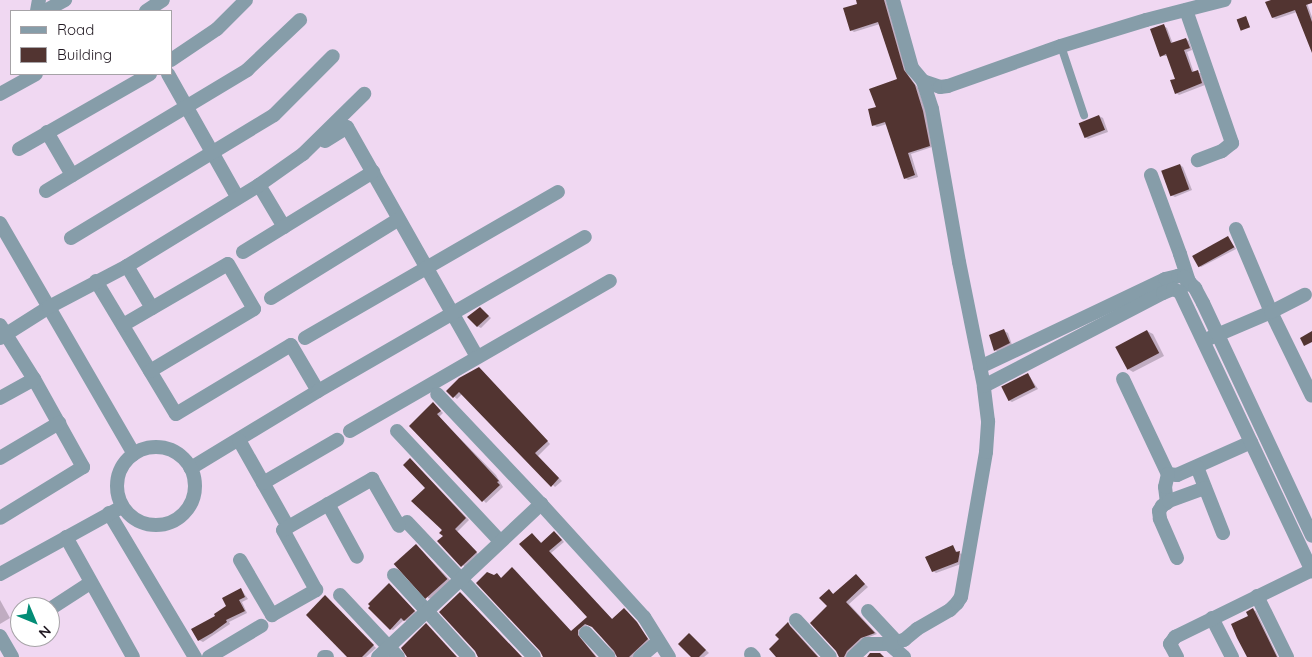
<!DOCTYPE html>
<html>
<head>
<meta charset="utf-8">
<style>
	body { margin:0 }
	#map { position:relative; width:1312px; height:657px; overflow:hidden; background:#f0d8f2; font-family:Quicksand,sans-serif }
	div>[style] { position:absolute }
	.shadow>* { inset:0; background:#0003 }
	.building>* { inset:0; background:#523431; transform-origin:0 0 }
	.service>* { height:8px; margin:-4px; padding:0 4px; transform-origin:4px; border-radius:4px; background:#869da9 }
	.minor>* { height:14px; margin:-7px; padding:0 7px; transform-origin:7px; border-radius:7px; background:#869da9 }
	.minor>.ring { margin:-7px; padding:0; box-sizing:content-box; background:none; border:14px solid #869da9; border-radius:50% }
	span { translate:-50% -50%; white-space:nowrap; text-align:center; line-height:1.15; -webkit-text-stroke:5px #fff; paint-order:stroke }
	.legend { position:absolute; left:10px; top:10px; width:162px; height:65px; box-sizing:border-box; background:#fff; border:1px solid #a6a3a7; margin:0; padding:6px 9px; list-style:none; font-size:15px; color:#211922 }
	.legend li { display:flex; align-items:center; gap:10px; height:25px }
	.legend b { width:25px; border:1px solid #a6a3a7 }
	.north { position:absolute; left:10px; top:597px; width:50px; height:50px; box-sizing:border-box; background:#fff; border:1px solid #a6a3a7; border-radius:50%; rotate:135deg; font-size:14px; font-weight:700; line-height:20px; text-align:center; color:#211922 }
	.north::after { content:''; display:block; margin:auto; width:18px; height:22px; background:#038d76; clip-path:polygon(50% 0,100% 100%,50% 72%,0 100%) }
</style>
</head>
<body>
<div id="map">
	<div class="shadow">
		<i style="clip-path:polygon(857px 0,886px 0,907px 73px,918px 88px,927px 114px,932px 147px,911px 154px,918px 177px,908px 180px,905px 178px,887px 124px,877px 127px,873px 125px,877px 108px,899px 80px,880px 24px,854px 32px,851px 30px,858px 4px)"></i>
		<i style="clip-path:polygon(1275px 0,1306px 0,1312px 17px,1312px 48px,1297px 12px,1276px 19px,1273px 18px)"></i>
		<i style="clip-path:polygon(1164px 26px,1167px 28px,1173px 44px,1186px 39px,1189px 41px,1192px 50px,1187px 52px,1194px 73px,1201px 73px,1205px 85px,1179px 95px,1176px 93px,1176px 79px,1168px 56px,1161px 56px)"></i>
		<i style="clip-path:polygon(1099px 116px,1103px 118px,1108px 132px,1088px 139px,1085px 137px)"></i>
		<i style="clip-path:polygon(1180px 165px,1183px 167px,1192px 190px,1175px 197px,1171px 195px)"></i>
		<i style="clip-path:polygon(1228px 238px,1236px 249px,1201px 267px,1198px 265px)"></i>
		<i style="clip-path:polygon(481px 309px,491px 318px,481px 328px,477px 326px)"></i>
		<i style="clip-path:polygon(1004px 331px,1008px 333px,1012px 345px,998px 352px,995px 350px)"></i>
		<i style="clip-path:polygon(1147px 331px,1153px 334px,1164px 356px,1133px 372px,1128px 369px)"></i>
		<i style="clip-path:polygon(479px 368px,550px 444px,538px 456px,562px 481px,555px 487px,462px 394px,457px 399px,448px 391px)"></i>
		<i style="clip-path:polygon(1028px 374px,1038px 389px,1012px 402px,1008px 400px)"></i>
		<i style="clip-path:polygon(436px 406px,443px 413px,439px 417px,496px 475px,503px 487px,486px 503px,410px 426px)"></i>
		<i style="clip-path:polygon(413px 462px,469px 520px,457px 532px,479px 555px,465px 568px,444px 536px,426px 488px)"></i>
		<i style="clip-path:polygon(557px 534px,564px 542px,551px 553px,613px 620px,627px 611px,650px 641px,633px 657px,617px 657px,594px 627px,588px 625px,582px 628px,580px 637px,597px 657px,543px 657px,542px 650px,494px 577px,497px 574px,502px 579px,513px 569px,515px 570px,572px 632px,588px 617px,534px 536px,542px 543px)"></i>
		<i style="clip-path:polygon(953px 547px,958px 553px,963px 554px,961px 564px,936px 573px,933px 571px)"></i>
		<i style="clip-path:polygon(419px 548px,451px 581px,431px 599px,428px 598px)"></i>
		<i style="clip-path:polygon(856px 575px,868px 587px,849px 604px,877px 634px,864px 639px,847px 657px,839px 657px,829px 606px,832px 593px,834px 595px)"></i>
		<i style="clip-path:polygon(389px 584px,417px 613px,408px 622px,404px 620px,393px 630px,390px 629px)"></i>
		<i style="clip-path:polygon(241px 589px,248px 599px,242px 602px,247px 613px,229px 622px,230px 624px,203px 642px,199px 640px)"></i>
		<i style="clip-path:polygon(461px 593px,463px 595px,522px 657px,478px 657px)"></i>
		<i style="clip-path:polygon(325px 596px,376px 648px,366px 657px,348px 657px)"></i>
		<i style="clip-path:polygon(0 600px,10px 618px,0 624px)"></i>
		<i style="clip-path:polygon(1253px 610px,1256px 611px,1278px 657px,1247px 657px,1250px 616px)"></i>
		<i style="clip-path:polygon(788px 624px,791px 626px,819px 657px,778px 657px)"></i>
		<i style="clip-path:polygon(690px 634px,709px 653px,704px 657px,692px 657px)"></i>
	</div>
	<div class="building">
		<i style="clip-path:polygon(856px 0,884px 0,904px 70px,915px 85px,923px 111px,930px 146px,908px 153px,915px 175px,904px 179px,885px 122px,872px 126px,868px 109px,876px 107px,869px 89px,897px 79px,878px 22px,850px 31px,843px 8px,857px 4px)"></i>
		<i style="clip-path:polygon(1271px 0,1312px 0,1312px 3px,1306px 5px,1312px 22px,1312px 53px,1295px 10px,1272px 18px,1265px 2px)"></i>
		<i style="left:1246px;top:16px;width:12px;height:10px;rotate:70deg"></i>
		<i style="clip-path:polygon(1164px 24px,1171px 43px,1186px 38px,1190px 48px,1184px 50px,1192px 72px,1198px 70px,1202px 83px,1175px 94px,1170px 80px,1175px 79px,1166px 54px,1160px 57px,1150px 29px)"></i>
		<i style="left:1099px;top:115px;width:16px;height:22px;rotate:68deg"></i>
		<i style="left:1180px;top:164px;width:27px;height:20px;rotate:70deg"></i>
		<i style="left:1228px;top:236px;width:13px;height:41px;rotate:61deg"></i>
		<i style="clip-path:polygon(480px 307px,489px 316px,477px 327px,467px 317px)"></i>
		<i style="clip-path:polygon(1004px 329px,1010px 343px,994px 351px,989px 335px)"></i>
		<i style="left:1147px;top:330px;width:26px;height:36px;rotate:62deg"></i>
		<i style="clip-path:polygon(1312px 331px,1312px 342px,1304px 346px,1300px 338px)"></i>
		<i style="clip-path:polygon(479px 367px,548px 441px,535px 453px,559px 478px,551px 487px,459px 392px,453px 398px,446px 391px,459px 378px)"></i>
		<i style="left:1028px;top:373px;width:16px;height:30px;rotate:63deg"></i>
		<i style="clip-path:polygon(433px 402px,441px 411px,437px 414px,499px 481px,497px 482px,500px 485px,482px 502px,409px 426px)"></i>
		<i style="clip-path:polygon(410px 458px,466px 518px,455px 529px,477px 552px,461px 567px,437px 541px,443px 536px,439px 533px,442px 530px,411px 501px,425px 488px,403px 465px)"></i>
		<i style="clip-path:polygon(554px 531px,562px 540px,549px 551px,612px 619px,624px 608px,637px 622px,648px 639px,629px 657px,617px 657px,614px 651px,592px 627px,585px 624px,578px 630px,578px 635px,596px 657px,543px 657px,540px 651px,476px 583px,487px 572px,494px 575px,497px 573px,501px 578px,512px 567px,571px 631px,587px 617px,519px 544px,532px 533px,541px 543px)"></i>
		<i style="left:416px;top:544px;width:47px;height:30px;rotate:48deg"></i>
		<i style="clip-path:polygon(953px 545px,956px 552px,960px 551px,958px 562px,932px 572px,925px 557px)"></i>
		<i style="clip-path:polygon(856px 574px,865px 584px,846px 602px,875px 633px,861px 638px,847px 651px,844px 657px,839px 657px,836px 651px,810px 623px,827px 606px,819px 598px,829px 589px,833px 594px)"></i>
		<i style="clip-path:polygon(389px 583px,415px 611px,404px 621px,401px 618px,390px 630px,368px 608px,370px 606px,368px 604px)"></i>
		<i style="clip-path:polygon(241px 588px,245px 597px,239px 600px,245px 611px,226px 620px,227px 622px,212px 633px,198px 641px,191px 629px,215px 616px,214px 614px,226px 606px,222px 598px)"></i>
		<i style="clip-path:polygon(460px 592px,522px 657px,478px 657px,475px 651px,439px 612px)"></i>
		<i style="clip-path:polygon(325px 595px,374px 645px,362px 657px,347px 657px,306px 615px)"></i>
		<i style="clip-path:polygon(1253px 608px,1277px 657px,1247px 657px,1237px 638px,1231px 624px,1248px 616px,1246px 612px)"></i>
		<i style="clip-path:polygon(788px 622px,790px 626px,818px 657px,776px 657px,769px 649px,779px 639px,775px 635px)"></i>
		<i style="clip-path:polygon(426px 623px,457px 657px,407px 657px,401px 648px)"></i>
		<i style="clip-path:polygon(689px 633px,706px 650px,699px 657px,691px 657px,678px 644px)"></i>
		<i style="clip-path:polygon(870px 653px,880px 653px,884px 657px,867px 657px)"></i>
	</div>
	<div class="service">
		<i style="left:1061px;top:46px;width:73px;rotate:71.6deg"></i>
	</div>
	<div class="minor">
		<i style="left:893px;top:0;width:71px;rotate:74.4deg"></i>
		<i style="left:912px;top:68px;width:17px;rotate:50deg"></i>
		<i style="left:923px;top:81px;width:18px;rotate:19deg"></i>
		<i style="left:940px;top:87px;width:8px;rotate:-7deg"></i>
		<i style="left:948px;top:86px;width:120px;rotate:-19.5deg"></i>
		<i style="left:1061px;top:46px;width:89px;rotate:-17deg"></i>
		<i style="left:1146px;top:20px;width:81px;rotate:-14.4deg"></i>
		<i style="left:1186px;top:10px;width:141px;rotate:70.9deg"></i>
		<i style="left:1232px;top:143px;width:13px;rotate:141deg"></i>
		<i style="left:1222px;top:151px;width:26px;rotate:159deg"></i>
		<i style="left:37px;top:11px;width:11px;rotate:-80deg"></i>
		<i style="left:45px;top:11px;width:23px;rotate:-29deg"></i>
		<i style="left:146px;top:11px;width:20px;rotate:-33deg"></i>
		<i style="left:171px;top:60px;width:55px;rotate:-34deg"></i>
		<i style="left:217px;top:29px;width:41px;rotate:-45deg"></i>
		<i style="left:168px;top:74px;width:142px;rotate:60.6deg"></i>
		<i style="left:0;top:94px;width:41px;rotate:-29.1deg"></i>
		<i style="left:47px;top:132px;width:50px;rotate:59.8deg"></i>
		<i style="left:325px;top:141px;width:26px;rotate:-32deg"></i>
		<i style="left:347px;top:127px;width:264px;rotate:60.5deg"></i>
		<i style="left:19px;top:149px;width:151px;rotate:-29.8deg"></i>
		<i style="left:1151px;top:175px;width:84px;rotate:69.8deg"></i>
		<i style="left:1180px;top:254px;width:28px;rotate:72deg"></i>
		<i style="left:1189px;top:281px;width:4px;rotate:117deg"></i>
		<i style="left:259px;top:185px;width:49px;rotate:59.2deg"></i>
		<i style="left:46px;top:191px;width:235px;rotate:-31deg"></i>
		<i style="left:247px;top:70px;width:73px;rotate:-43.3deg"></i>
		<i style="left:0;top:223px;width:267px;rotate:59.9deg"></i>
		<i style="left:1236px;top:229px;width:90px;rotate:67.1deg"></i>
		<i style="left:1271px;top:312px;width:93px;rotate:64deg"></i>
		<i style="left:71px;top:238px;width:237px;rotate:-31.2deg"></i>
		<i style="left:274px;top:115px;width:83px;rotate:-45deg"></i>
		<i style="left:243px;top:252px;width:153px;rotate:-31.6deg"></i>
		<i style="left:127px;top:266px;width:49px;rotate:59.2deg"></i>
		<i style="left:96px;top:281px;width:155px;rotate:59deg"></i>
		<i style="left:176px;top:414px;width:134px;rotate:-31deg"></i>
		<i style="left:291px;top:345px;width:53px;rotate:59.6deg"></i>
		<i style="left:318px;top:391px;width:149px;rotate:148.8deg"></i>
		<i style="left:271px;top:298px;width:150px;rotate:-31.7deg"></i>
		<i style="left:0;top:325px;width:64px;rotate:57.8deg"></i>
		<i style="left:34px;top:379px;width:101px;rotate:60.9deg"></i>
		<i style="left:83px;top:467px;width:97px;rotate:148.4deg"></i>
		<i style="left:123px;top:325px;width:121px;rotate:-30.2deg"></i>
		<i style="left:228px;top:264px;width:52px;rotate:60deg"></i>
		<i style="left:254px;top:309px;width:121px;rotate:149.2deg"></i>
		<i style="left:0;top:338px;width:58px;rotate:-32.3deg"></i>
		<i style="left:49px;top:307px;width:88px;rotate:-27.7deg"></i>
		<i style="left:127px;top:266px;width:155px;rotate:-31.5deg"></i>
		<i style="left:259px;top:185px;width:54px;rotate:-35.2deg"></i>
		<i style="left:303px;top:154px;width:86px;rotate:-44.5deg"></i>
		<i style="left:305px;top:338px;width:292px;rotate:-30deg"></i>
		<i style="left:1210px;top:338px;width:66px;rotate:-23.1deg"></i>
		<i style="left:1271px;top:312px;width:38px;rotate:-27deg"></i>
		<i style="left:980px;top:367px;width:205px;rotate:-25.4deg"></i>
		<i style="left:1165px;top:279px;width:13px;rotate:-13deg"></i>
		<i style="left:1178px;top:276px;width:6px;rotate:9deg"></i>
		<i style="left:1184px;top:277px;width:16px;rotate:45deg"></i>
		<i style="left:1195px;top:288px;width:17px;rotate:62deg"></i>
		<i style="left:1203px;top:303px;width:257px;rotate:64.9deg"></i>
		<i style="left:1123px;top:379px;width:105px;rotate:64.7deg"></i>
		<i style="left:1168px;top:474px;width:9px;rotate:6deg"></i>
		<i style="left:1177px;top:475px;width:81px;rotate:-24deg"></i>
		<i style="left:984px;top:386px;width:202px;rotate:-27.5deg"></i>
		<i style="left:1163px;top:293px;width:11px;rotate:-22deg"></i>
		<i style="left:1173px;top:289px;width:8px;rotate:23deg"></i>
		<i style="left:1180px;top:292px;width:309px;rotate:64.7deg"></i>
		<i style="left:318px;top:391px;width:308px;rotate:-30deg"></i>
		<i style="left:0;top:398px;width:39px;rotate:-29deg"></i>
		<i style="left:350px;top:431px;width:300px;rotate:-30deg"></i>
		<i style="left:397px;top:431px;width:151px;rotate:46.9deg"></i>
		<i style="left:239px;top:440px;width:100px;rotate:60.6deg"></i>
		<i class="ring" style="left:117px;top:447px;width:64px;height:64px"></i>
		<i style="left:0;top:458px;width:69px;rotate:-30.7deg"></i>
		<i style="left:1197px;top:467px;width:71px;rotate:68.5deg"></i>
		<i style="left:263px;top:483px;width:86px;rotate:-30.2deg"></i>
		<i style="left:1167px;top:503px;width:16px;rotate:-97deg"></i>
		<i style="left:1165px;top:487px;width:13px;rotate:-77deg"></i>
		<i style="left:328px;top:504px;width:60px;rotate:61.3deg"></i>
		<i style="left:541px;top:504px;width:153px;rotate:47.7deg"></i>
		<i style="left:644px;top:617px;width:47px;rotate:58deg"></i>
		<i style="left:109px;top:513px;width:168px;rotate:59.2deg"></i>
		<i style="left:407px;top:522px;width:185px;rotate:46.7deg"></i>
		<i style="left:66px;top:537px;width:137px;rotate:60.8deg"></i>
		<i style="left:1177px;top:558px;width:43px;rotate:-113.6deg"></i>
		<i style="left:1160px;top:519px;width:8px;rotate:-97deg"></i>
		<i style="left:1159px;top:511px;width:6px;rotate:-59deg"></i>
		<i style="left:1162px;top:506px;width:9px;rotate:-36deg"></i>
		<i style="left:1169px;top:501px;width:38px;rotate:-20deg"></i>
		<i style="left:240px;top:560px;width:64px;rotate:59.8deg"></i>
		<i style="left:272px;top:615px;width:51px;rotate:-29.6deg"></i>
		<i style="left:316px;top:590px;width:68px;rotate:-118.8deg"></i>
		<i style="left:283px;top:530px;width:103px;rotate:-29.8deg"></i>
		<i style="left:372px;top:479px;width:54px;rotate:60.1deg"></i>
		<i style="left:0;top:574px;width:135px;rotate:-28.8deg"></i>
		<i style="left:394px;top:575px;width:111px;rotate:47.6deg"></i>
		<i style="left:340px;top:595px;width:85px;rotate:46.9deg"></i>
		<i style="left:1257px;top:596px;width:68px;rotate:63.8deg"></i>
		<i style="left:50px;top:609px;width:48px;rotate:-33deg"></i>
		<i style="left:868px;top:611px;width:42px;rotate:46.9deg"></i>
		<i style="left:1212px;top:618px;width:44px;rotate:62.9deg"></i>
		<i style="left:796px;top:620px;width:50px;rotate:47.4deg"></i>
		<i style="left:586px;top:633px;width:33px;rotate:47deg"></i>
		<i style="left:0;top:636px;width:24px;rotate:60deg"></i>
		<i style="left:889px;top:644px;width:20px;rotate:41deg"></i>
		<i style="left:751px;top:654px;width:4px;rotate:45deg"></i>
		<i style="left:209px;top:657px;width:61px;rotate:-30.8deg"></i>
		<i style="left:324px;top:657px;width:3px"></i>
		<i style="left:378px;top:657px;width:224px;rotate:-43.2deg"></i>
		<i style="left:541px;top:504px;width:151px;rotate:-133.4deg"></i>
		<i style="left:640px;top:657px;width:23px;rotate:-40deg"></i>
		<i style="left:853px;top:657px;width:19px;rotate:-43deg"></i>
		<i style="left:867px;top:644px;width:22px"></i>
		<i style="left:889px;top:644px;width:16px;rotate:-15deg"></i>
		<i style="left:904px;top:640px;width:17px;rotate:-40deg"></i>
		<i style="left:917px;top:629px;width:38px;rotate:-30deg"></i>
		<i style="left:950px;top:610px;width:10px;rotate:-45deg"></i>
		<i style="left:957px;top:603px;width:7px;rotate:-56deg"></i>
		<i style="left:961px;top:597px;width:147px;rotate:-80.2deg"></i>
		<i style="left:986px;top:452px;width:31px;rotate:-86deg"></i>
		<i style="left:988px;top:421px;width:35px;rotate:-97deg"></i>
		<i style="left:984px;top:386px;width:126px;rotate:-101.4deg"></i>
		<i style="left:959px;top:262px;width:155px;rotate:-100deg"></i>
		<i style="left:932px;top:109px;width:29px;rotate:-108deg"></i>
		<i style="left:1177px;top:657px;width:15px;rotate:-118deg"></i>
		<i style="left:1170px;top:644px;width:9px;rotate:-54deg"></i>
		<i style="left:1175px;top:637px;width:153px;rotate:-26.1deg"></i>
	</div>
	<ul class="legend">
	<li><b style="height:6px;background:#869da9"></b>Road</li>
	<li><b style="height:14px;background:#523431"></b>Building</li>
	</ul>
	<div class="north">N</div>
</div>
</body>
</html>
